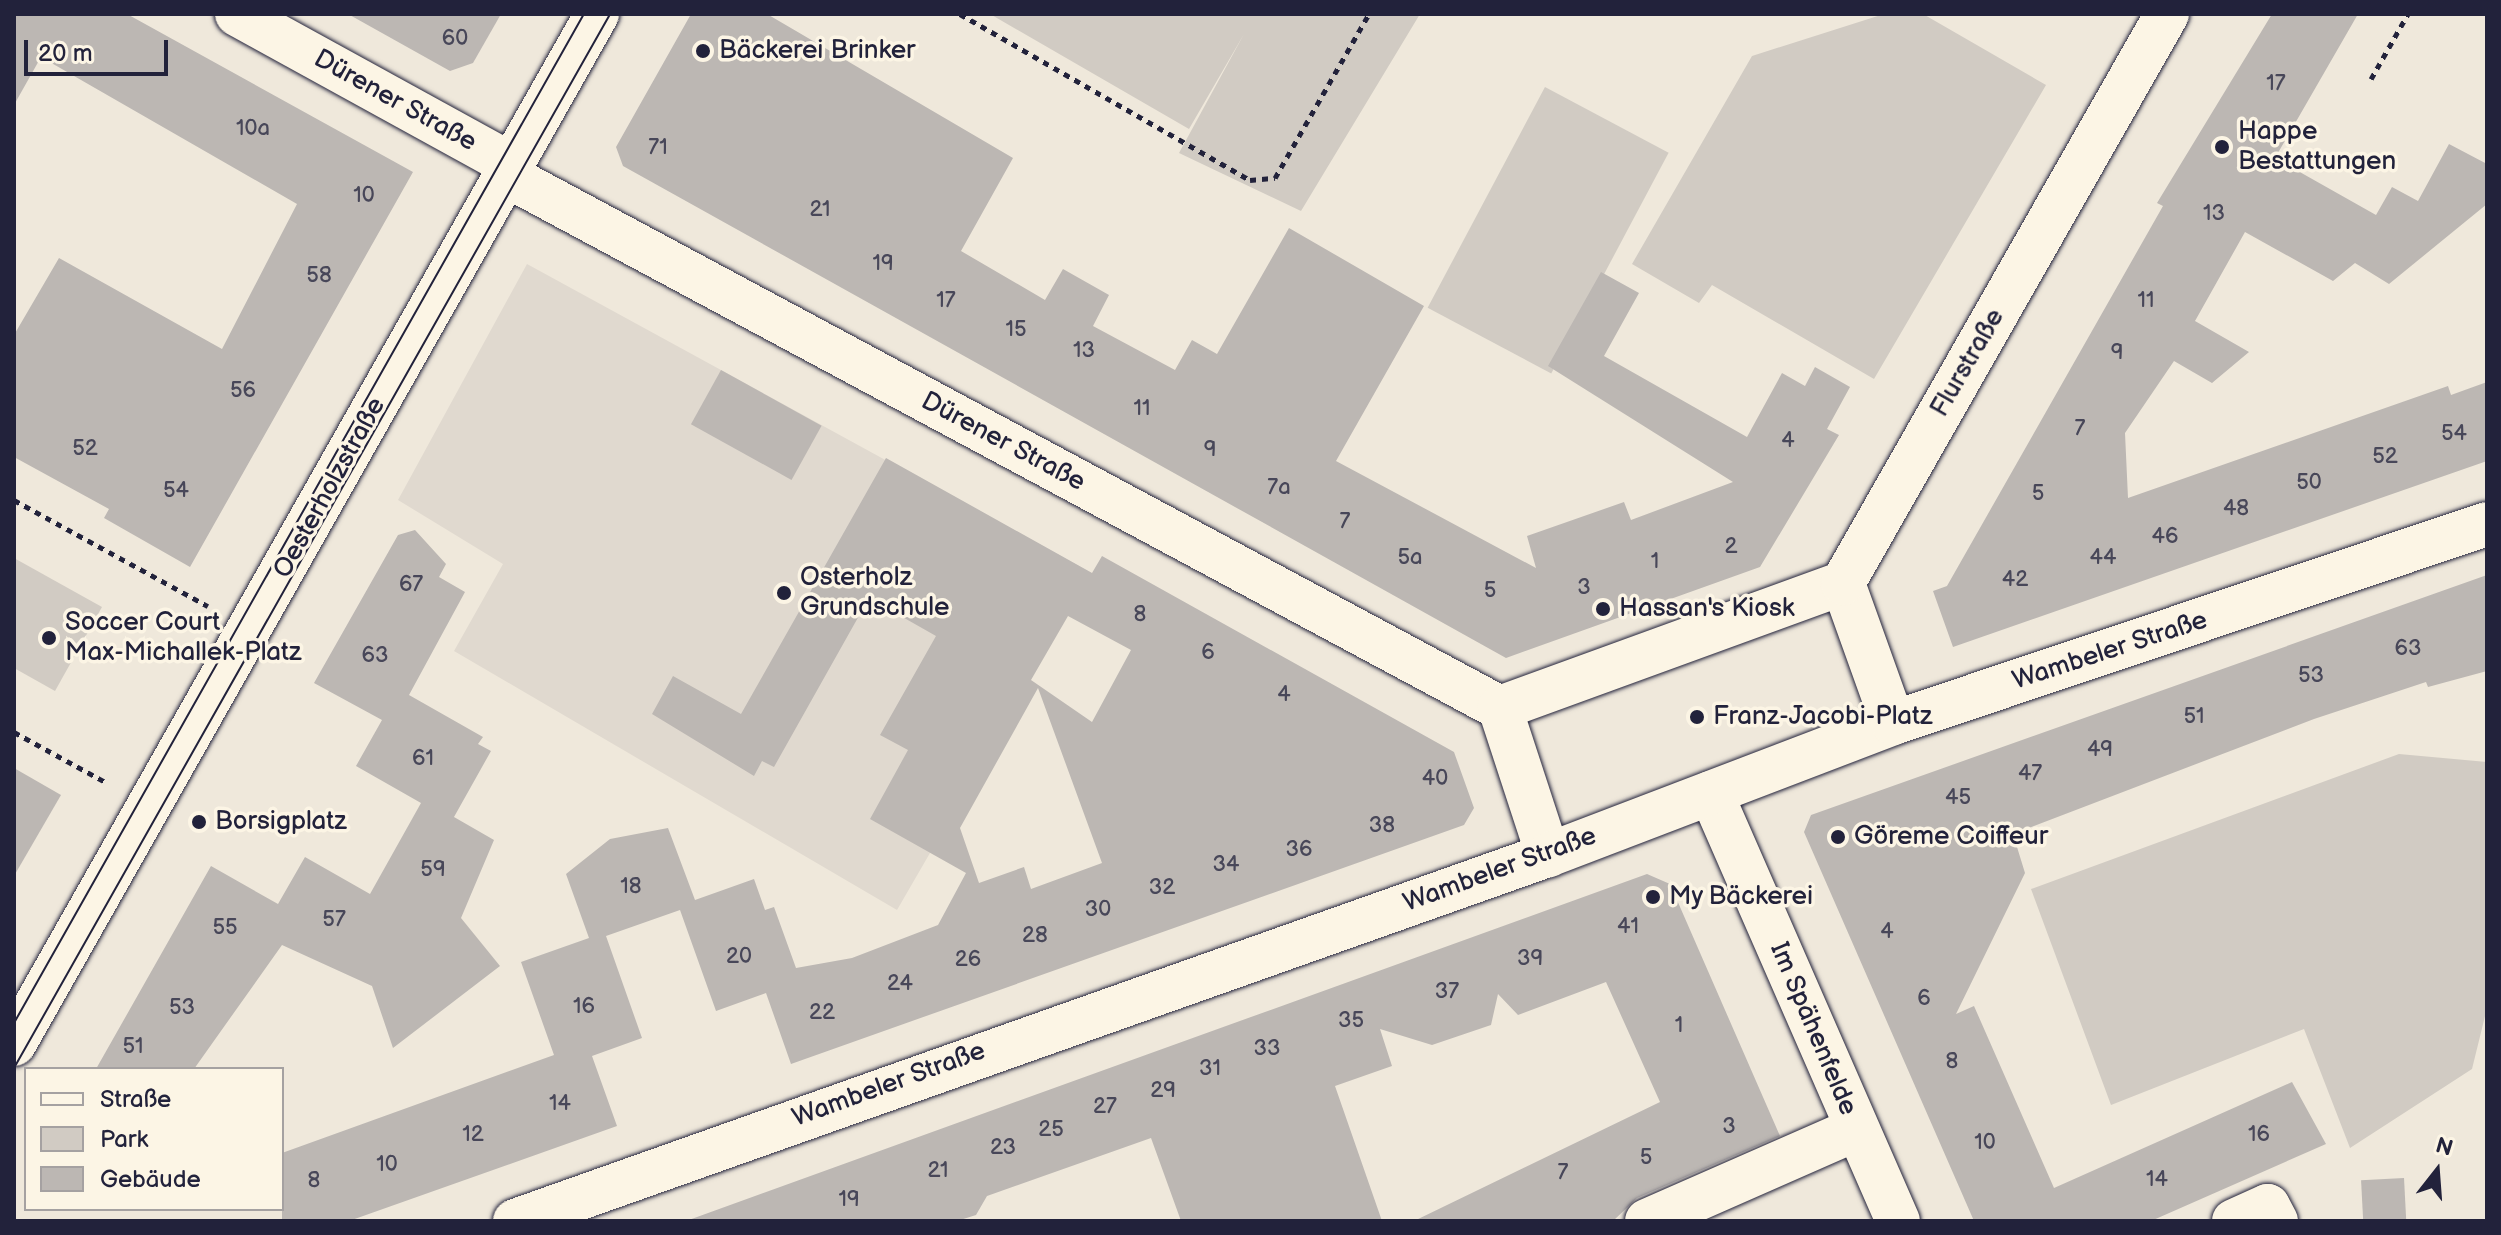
<!DOCTYPE html>
<html>
<head>
<meta charset="utf-8">
<style>
	body { margin:0 }
	#map { position:relative; width:2501px; height:1235px; overflow:hidden; background:#efe8db; font-family:"Balsamiq Sans",sans-serif }
	div>[style] { position:absolute }
	.built>* { inset:0; background:#e0d9cf }
	.green>* { inset:0; background:#d1cbc3; transform-origin:0 0 }
	.building>* { inset:0; background:#bcb7b3; transform-origin:0 0 }
	.path>* { height:5px; margin-top:-2.5px; transform-origin:0; background:repeating-linear-gradient(90deg,#22223b 0 6px,transparent 0 12px) }
	.roads { filter:drop-shadow(0 0 2px #22223b) drop-shadow(0 0 2px #22223b) }
	.minor>* { height:44px; margin:-22px; padding:0 22px; transform-origin:22px; border-radius:22px; background:#fcf5e5 }
	.tram>* { height:2px; margin:-1px; padding:0 1px; transform-origin:1px; border-radius:1px; background:#22223b }
	.dots>* { width:22px; height:22px; translate:-50% -50%; box-sizing:border-box; border:4px solid #fcf5e5; border-radius:50% }
	span { translate:-50% -50%; white-space:nowrap; text-align:center; line-height:1.15; -webkit-text-stroke:7px #fcf5e5; paint-order:stroke }
	.number-label { font-size:22px; color:#484759 }
	.number-label span { -webkit-text-stroke-width:0 }
	.poi-label { font-size:26px; color:#22223b }
	.left { translate:0 -50%; text-align:left }
	.street-label { font-size:26px; color:#22223b }
	.frame { position:absolute; inset:0; border:16px solid #22223b; pointer-events:none }
	.legend { position:absolute; left:24px; top:1067px; width:260px; height:144px; box-sizing:border-box; background:#fcf5e5; border:2px solid #a5a1a1; margin:0; padding:10px 14px; list-style:none; font-size:24px; color:#22223b }
	.legend li { display:flex; align-items:center; gap:16px; height:40px }
	.legend b { width:40px; border:2px solid #a5a1a1 }
	.north { position:absolute; left:2397px; top:1131px; width:80px; height:80px; -webkit-text-stroke:6px #fcf5e5; paint-order:stroke; rotate:17deg; font-size:22px; font-weight:700; line-height:32px; text-align:center; color:#22223b }
	.north::after { content:''; display:block; margin:auto; width:28px; height:36px; background:#22223b; clip-path:polygon(50% 0,100% 100%,50% 72%,0 100%) }
	.scale { position:absolute; left:24px; top:40px; width:144px; height:36px; box-sizing:border-box; border:4px solid #22223b; border-top:0; padding-left:10px; font-size:24px; line-height:28px; white-space:nowrap; color:#22223b; -webkit-text-stroke:6px #fcf5e5; paint-order:stroke }
</style>
</head>
<body>
<div id="map">
	<div class="built">
		<i style="clip-path:polygon(527px 264px,1092px 573px,897px 910px,454px 651px,503px 564px,398px 500px)"></i>
	</div>
	<div class="green">
		<i style="clip-path:polygon(990px 14px,1420px 14px,1301px 211px,1179px 153px,1244px 34px,1189px 129px)"></i>
		<i style="clip-path:polygon(1884px 14px,1923px 14px,2046px 85px,1874px 379px,1712px 285px,1699px 303px,1632px 264px,1752px 56px)"></i>
		<i style="left:1545px;top:87px;width:140px;height:250px;rotate:28deg"></i>
		<i style="clip-path:polygon(14px 558px,102px 607px,55px 691px,14px 668px)"></i>
		<i style="clip-path:polygon(2399px 754px,2487px 762px,2487px 1008px,2472px 1069px,2350px 1148px,2304px 1029px,2111px 1105px,2031px 889px)"></i>
	</div>
	<div class="building">
		<i style="clip-path:polygon(14px 14px,127px 14px,413px 172px,190px 567px,104px 518px,109px 509px,14px 457px,14px 335px,59px 258px,222px 349px,297px 204px,41px 57px,14px 105px)"></i>
		<i style="clip-path:polygon(348px 14px,501px 14px,473px 63px,450px 71px)"></i>
		<i style="clip-path:polygon(691px 14px,767px 14px,1013px 158px,961px 251px,1045px 300px,1063px 269px,1109px 295px,1093px 326px,1175px 370px,1192px 340px,1217px 354px,1289px 228px,1424px 306px,1336px 461px,1536px 568px,1527px 536px,1624px 502px,1631px 520px,1733px 482px,1548px 366px,1601px 272px,1639px 293px,1604px 356px,1747px 437px,1782px 373px,1805px 386px,1815px 367px,1850px 387px,1827px 429px,1839px 435px,1760px 567px,1506px 658px,623px 166px,616px 147px)"></i>
		<i style="clip-path:polygon(2272px 14px,2358px 14px,2275px 158px,2376px 215px,2392px 187px,2418px 201px,2449px 144px,2487px 164px,2487px 204px,2389px 284px,2355px 263px,2333px 281px,2245px 232px,2195px 321px,2249px 352px,2212px 383px,2174px 361px,2125px 433px,2128px 498px,2448px 386px,2451px 395px,2487px 382px,2487px 461px,1953px 647px,1933px 591px,1947px 586px,2163px 206px,2157px 203px)"></i>
		<i style="left:721px;top:370px;width:115px;height:62px;rotate:29deg"></i>
		<i style="clip-path:polygon(evenodd,886px 458px,1092px 573px,1102px 556px,1454px 752px,1474px 808px,1464px 825px,791px 1064px,766px 993px,716px 1011px,680px 910px,606px 936px,642px 1038px,592px 1056px,617px 1126px,349px 1221px,282px 1221px,282px 1153px,554px 1055px,521px 962px,589px 938px,566px 874px,610px 839px,668px 828px,695px 900px,754px 879px,765px 910px,774px 907px,796px 968px,852px 958px,938px 925px,966px 873px,870px 819px,908px 750px,880px 735px,936px 636px,869px 598px,774px 767px,762px 761px,754px 776px,652px 714px,673px 676px,741px 714px,886px 458px,1068px 616px,1131px 650px,1092px 722px,1031px 680px,1068px 616px,886px 458px,1038px 688px,1102px 863px,1031px 889px,1024px 867px,979px 883px,960px 828px,1038px 688px)"></i>
		<i style="clip-path:polygon(415px 530px,446px 564px,439px 577px,465px 592px,409px 695px,483px 737px,478px 744px,491px 751px,454px 817px,494px 840px,461px 918px,500px 966px,393px 1048px,372px 986px,282px 945px,194px 1069px,96px 1069px,211px 866px,278px 904px,305px 857px,370px 894px,421px 803px,356px 766px,382px 720px,314px 683px,398px 535px)"></i>
		<i style="clip-path:polygon(2487px 575px,2487px 671px,2428px 687px,2426px 682px,2314px 719px,2013px 834px,2025px 873px,1956px 1014px,1974px 1006px,2054px 1188px,2292px 1082px,2326px 1144px,2151px 1221px,1974px 1221px,1804px 832px,1811px 815px)"></i>
		<i style="clip-path:polygon(14px 768px,61px 795px,14px 876px)"></i>
		<i style="clip-path:polygon(1647px 874px,1670px 884px,1780px 1136px,1637px 1198px,1613px 1221px,1414px 1221px,1660px 1102px,1606px 982px,1518px 1015px,1498px 994px,1491px 1025px,1432px 1045px,1380px 1029px,1392px 1066px,1335px 1086px,1382px 1221px,1181px 1221px,1151px 1138px,987px 1196px,976px 1215px,957px 1221px,686px 1221px)"></i>
		<i style="left:2404px;top:1178px;width:43px;height:43px;rotate:87deg"></i>
	</div>
	<div class="path">
		<i style="left:960px;top:14px;width:334px;rotate:29.8deg"></i>
		<i style="left:1250px;top:180px;width:25px;rotate:-5deg"></i>
		<i style="left:1275px;top:178px;width:189px;rotate:-60.2deg"></i>
		<i style="left:2371px;top:79px;width:75px;rotate:-60.4deg"></i>
		<i style="left:14px;top:500px;width:221px;rotate:28.7deg"></i>
		<i style="left:14px;top:732px;width:106px;rotate:28.7deg"></i>
	</div>
	<div class="roads">
		<div class="minor">
			<i style="left:237px;top:14px;width:314px;rotate:28.8deg"></i>
			<i style="left:506px;top:175px;width:1128px;rotate:28.2deg"></i>
			<i style="left:1500px;top:708px;width:155px;rotate:71.9deg"></i>
			<i style="left:1500px;top:708px;width:365px;rotate:-20deg"></i>
			<i style="left:1893px;top:723px;width:149px;rotate:-109.7deg"></i>
			<i style="left:1843px;top:583px;width:655px;rotate:-60.34deg"></i>
			<i style="left:1711px;top:793px;width:467px;rotate:66.4deg"></i>
			<i style="left:14px;top:1044px;width:1184px;rotate:-60.49deg"></i>
			<i style="left:515px;top:1221px;width:1096px;rotate:-19.51deg"></i>
			<i style="left:1548px;top:855px;width:369px;rotate:-20.9deg"></i>
			<i style="left:1893px;top:723px;width:626px;rotate:-18.52deg"></i>
			<i style="left:1647px;top:1221px;width:229px;rotate:-23.7deg"></i>
			<i style="left:2234px;top:1221px;width:37px;rotate:-24deg"></i>
			<i style="left:2268px;top:1206px;width:17px;rotate:62deg"></i>
		</div>
	</div>
	<div class="tram">
		<i style="left:14px;top:1023px;width:1159px;rotate:-60.54deg"></i>
		<i style="left:14px;top:1068px;width:1211px;rotate:-60.51deg"></i>
	</div>
	<div class="dots">
		<i style="left:703px;top:51px;background:#22223b"></i>
		<i style="left:2222px;top:147px;background:#22223b"></i>
		<i style="left:784px;top:593px;background:#22223b"></i>
		<i style="left:1603px;top:609px;background:#22223b"></i>
		<i style="left:49px;top:638px;background:#22223b"></i>
		<i style="left:1697px;top:717px;background:#22223b"></i>
		<i style="left:199px;top:822px;background:#22223b"></i>
		<i style="left:1838px;top:837px;background:#22223b"></i>
		<i style="left:1653px;top:897px;background:#22223b"></i>
	</div>
	<div class="number-label">
		<span style="left:455px;top:39px">60</span>
		<span style="left:2276px;top:84px">17</span>
		<span style="left:253px;top:129px">10a</span>
		<span style="left:658px;top:148px">71</span>
		<span style="left:364px;top:196px">10</span>
		<span style="left:820px;top:210px">21</span>
		<span style="left:2214px;top:214px">13</span>
		<span style="left:883px;top:264px">19</span>
		<span style="left:319px;top:276px">58</span>
		<span style="left:946px;top:301px">17</span>
		<span style="left:2146px;top:301px">11</span>
		<span style="left:1016px;top:330px">15</span>
		<span style="left:1084px;top:351px">13</span>
		<span style="left:2117px;top:353px">9</span>
		<span style="left:243px;top:391px">56</span>
		<span style="left:1142px;top:409px">11</span>
		<span style="left:2080px;top:429px">7</span>
		<span style="left:2454px;top:434px">54</span>
		<span style="left:1788px;top:441px">4</span>
		<span style="left:85px;top:449px">52</span>
		<span style="left:1210px;top:450px">9</span>
		<span style="left:2385px;top:457px">52</span>
		<span style="left:2309px;top:483px">50</span>
		<span style="left:1279px;top:488px">7a</span>
		<span style="left:176px;top:491px">54</span>
		<span style="left:2038px;top:494px">5</span>
		<span style="left:2236px;top:509px">48</span>
		<span style="left:1345px;top:522px">7</span>
		<span style="left:2165px;top:537px">46</span>
		<span style="left:1731px;top:547px">2</span>
		<span style="left:1410px;top:558px">5a</span>
		<span style="left:2103px;top:558px">44</span>
		<span style="left:1655px;top:562px">1</span>
		<span style="left:2015px;top:580px">42</span>
		<span style="left:411px;top:585px">67</span>
		<span style="left:1584px;top:588px">3</span>
		<span style="left:1490px;top:591px">5</span>
		<span style="left:1140px;top:615px">8</span>
		<span style="left:2408px;top:649px">63</span>
		<span style="left:1208px;top:653px">6</span>
		<span style="left:375px;top:656px">63</span>
		<span style="left:2311px;top:676px">53</span>
		<span style="left:1284px;top:695px">4</span>
		<span style="left:2194px;top:717px">51</span>
		<span style="left:2100px;top:750px">49</span>
		<span style="left:423px;top:759px">61</span>
		<span style="left:2030px;top:774px">47</span>
		<span style="left:1435px;top:779px">40</span>
		<span style="left:1958px;top:798px">45</span>
		<span style="left:1382px;top:826px">38</span>
		<span style="left:1299px;top:850px">36</span>
		<span style="left:1226px;top:865px">34</span>
		<span style="left:433px;top:870px">59</span>
		<span style="left:631px;top:887px">18</span>
		<span style="left:1162px;top:888px">32</span>
		<span style="left:1098px;top:910px">30</span>
		<span style="left:334px;top:920px">57</span>
		<span style="left:1628px;top:927px">41</span>
		<span style="left:225px;top:928px">55</span>
		<span style="left:1887px;top:932px">4</span>
		<span style="left:1035px;top:936px">28</span>
		<span style="left:739px;top:957px">20</span>
		<span style="left:1530px;top:959px">39</span>
		<span style="left:968px;top:960px">26</span>
		<span style="left:900px;top:984px">24</span>
		<span style="left:1447px;top:992px">37</span>
		<span style="left:1924px;top:999px">6</span>
		<span style="left:584px;top:1007px">16</span>
		<span style="left:182px;top:1008px">53</span>
		<span style="left:822px;top:1013px">22</span>
		<span style="left:1351px;top:1021px">35</span>
		<span style="left:1679px;top:1026px">1</span>
		<span style="left:133px;top:1047px">51</span>
		<span style="left:1267px;top:1049px">33</span>
		<span style="left:1952px;top:1062px">8</span>
		<span style="left:1210px;top:1069px">31</span>
		<span style="left:1163px;top:1091px">29</span>
		<span style="left:560px;top:1104px">14</span>
		<span style="left:1105px;top:1107px">27</span>
		<span style="left:1729px;top:1127px">3</span>
		<span style="left:1051px;top:1130px">25</span>
		<span style="left:473px;top:1135px">12</span>
		<span style="left:2259px;top:1135px">16</span>
		<span style="left:1985px;top:1143px">10</span>
		<span style="left:1003px;top:1148px">23</span>
		<span style="left:1646px;top:1158px">5</span>
		<span style="left:387px;top:1165px">10</span>
		<span style="left:938px;top:1171px">21</span>
		<span style="left:1563px;top:1173px">7</span>
		<span style="left:2157px;top:1180px">14</span>
		<span style="left:314px;top:1181px">8</span>
		<span style="left:849px;top:1200px">19</span>
	</div>
	<div class="poi-label">
		<span class="left" style="left:719px;top:51px">Bäckerei Brinker</span>
		<span class="left" style="left:2238px;top:147px">Happe<br>Bestattungen</span>
		<span class="left" style="left:800px;top:593px">Osterholz<br>Grundschule</span>
		<span class="left" style="left:1619px;top:609px">Hassan's Kiosk</span>
		<span class="left" style="left:65px;top:638px">Soccer Court<br>Max-Michallek-Platz</span>
		<span class="left" style="left:1713px;top:717px">Franz-Jacobi-Platz</span>
		<span class="left" style="left:215px;top:822px">Borsigplatz</span>
		<span class="left" style="left:1854px;top:837px">Göreme Coiffeur</span>
		<span class="left" style="left:1669px;top:897px">My Bäckerei</span>
	</div>
	<div class="street-label">
		<span style="left:395px;top:101px;rotate:29deg">Dürener Straße</span>
		<span style="left:1968px;top:363px;rotate:-60deg">Flurstraße</span>
		<span style="left:1003px;top:442px;rotate:28deg">Dürener Straße</span>
		<span style="left:330px;top:488px;rotate:-61deg">Oesterholzstraße</span>
		<span style="left:2110px;top:651px;rotate:-18deg">Wambeler Straße</span>
		<span style="left:1500px;top:870px;rotate:-20deg">Wambeler Straße</span>
		<span style="left:1813px;top:1029px;rotate:67deg">Im Spähenfelde</span>
		<span style="left:889px;top:1085px;rotate:-20deg">Wambeler Straße</span>
	</div>
	<div class="frame"></div>
	<ul class="legend">
	<li><b style="height:10px;background:#fcf5e5"></b>Straße</li>
	<li><b style="height:22px;background:#d1cbc3"></b>Park</li>
	<li><b style="height:22px;background:#bcb7b3"></b>Gebäude</li>
	</ul>
	<div class="north">N</div>
	<div class="scale">20 m</div>
</div>
</body>
</html>
